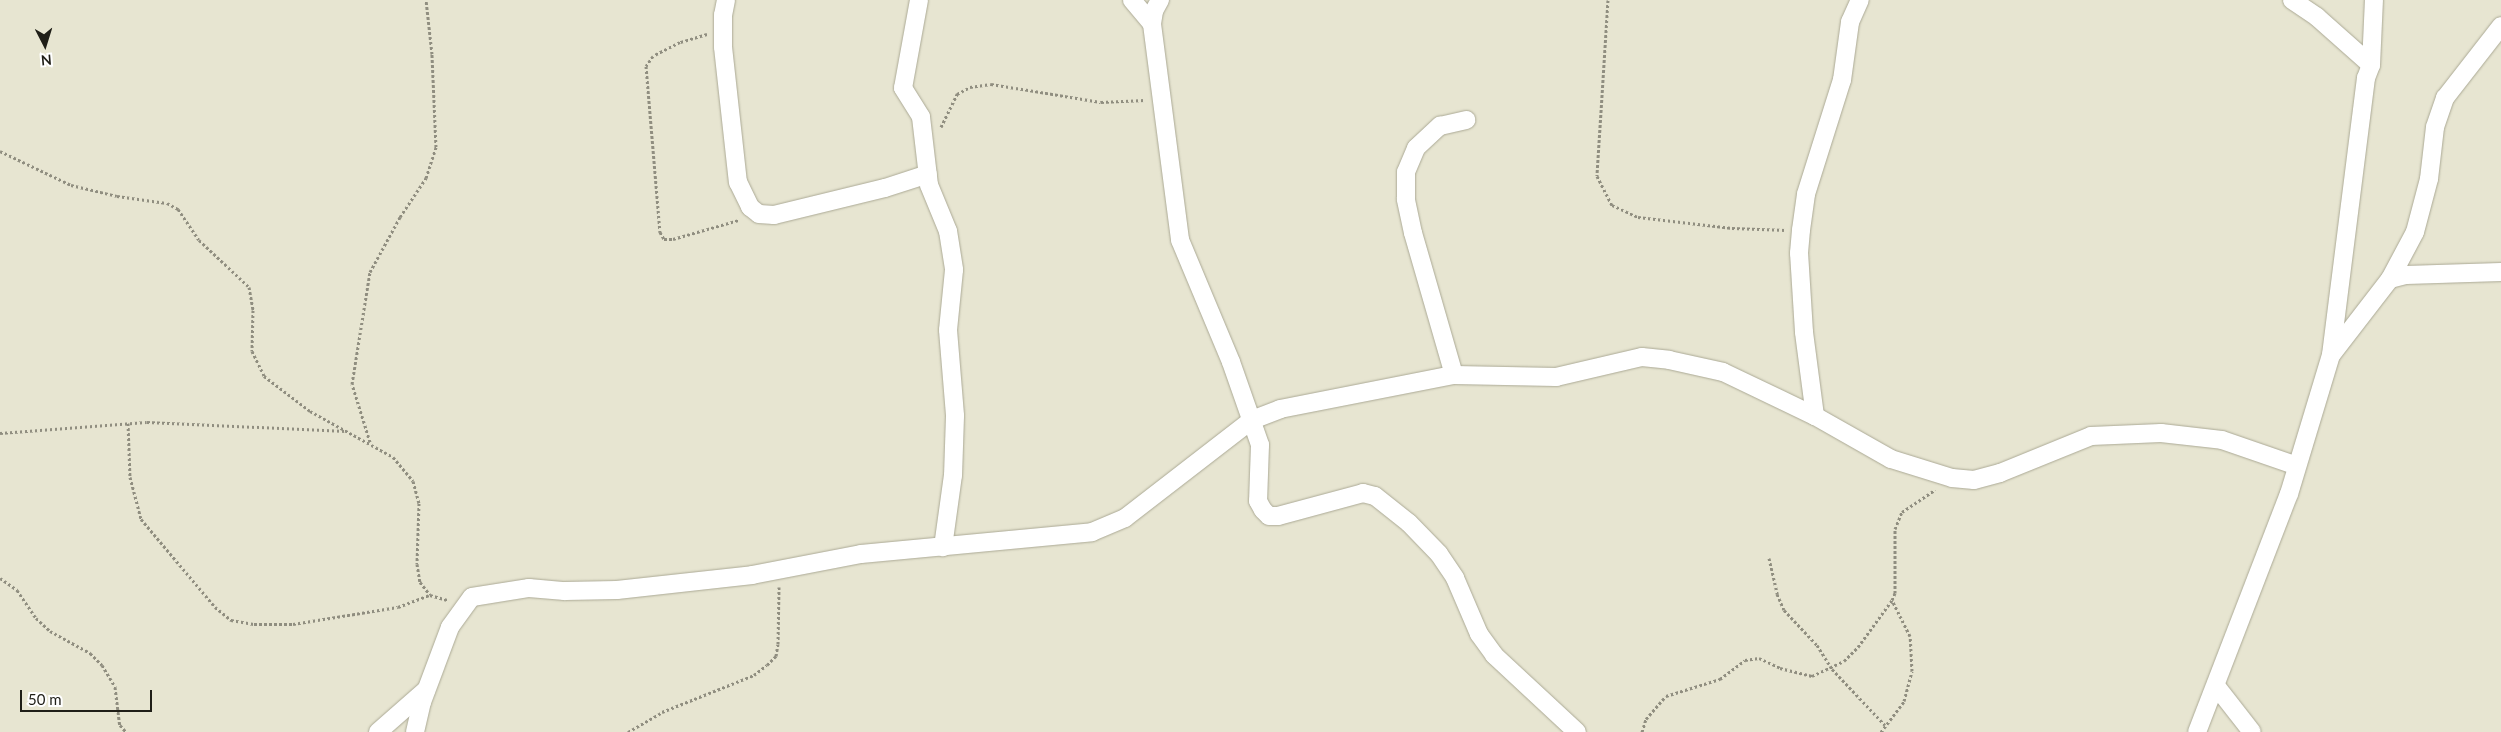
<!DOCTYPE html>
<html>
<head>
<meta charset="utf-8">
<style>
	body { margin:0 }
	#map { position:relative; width:2501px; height:732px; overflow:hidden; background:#e7e5d1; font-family:Lato,sans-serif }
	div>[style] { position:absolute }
	.path>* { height:3px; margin-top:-1.5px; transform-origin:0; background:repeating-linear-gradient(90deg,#908e80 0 2.5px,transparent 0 5px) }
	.roads { filter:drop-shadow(0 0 1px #aba995) drop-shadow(0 0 1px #aba995) }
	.minor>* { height:18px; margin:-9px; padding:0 9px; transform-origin:9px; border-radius:9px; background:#fff }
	span { translate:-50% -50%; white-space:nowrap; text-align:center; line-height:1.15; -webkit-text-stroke:4.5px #fff; paint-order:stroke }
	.north { position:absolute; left:20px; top:20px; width:50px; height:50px; -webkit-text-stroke:4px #fff; paint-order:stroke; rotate:175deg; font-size:14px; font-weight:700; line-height:20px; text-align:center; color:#1f1e17 }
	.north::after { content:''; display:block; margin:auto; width:18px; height:22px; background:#1f1e17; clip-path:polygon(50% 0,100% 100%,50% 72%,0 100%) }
	.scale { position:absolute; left:20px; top:690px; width:132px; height:22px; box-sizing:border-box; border:2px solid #1f1e17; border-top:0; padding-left:6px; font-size:15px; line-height:18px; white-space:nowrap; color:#1f1e17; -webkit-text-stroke:4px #fff; paint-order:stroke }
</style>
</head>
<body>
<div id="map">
	<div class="path">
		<i style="left:1608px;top:0;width:176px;rotate:93.6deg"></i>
		<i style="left:1597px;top:176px;width:33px;rotate:63deg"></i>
		<i style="left:1612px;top:205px;width:29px;rotate:25deg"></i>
		<i style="left:1638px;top:217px;width:95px;rotate:6.7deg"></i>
		<i style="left:1732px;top:228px;width:54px;rotate:2.1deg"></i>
		<i style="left:707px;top:34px;width:28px;rotate:163deg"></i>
		<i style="left:680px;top:42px;width:30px;rotate:153deg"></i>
		<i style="left:653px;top:56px;width:12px;rotate:125deg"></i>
		<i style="left:646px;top:66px;width:167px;rotate:85.2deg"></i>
		<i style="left:660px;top:232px;width:8px;rotate:60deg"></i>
		<i style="left:664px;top:239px;width:9px"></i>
		<i style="left:673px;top:239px;width:69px;rotate:-16.1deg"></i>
		<i style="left:941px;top:127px;width:37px;rotate:-64deg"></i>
		<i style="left:957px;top:94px;width:15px;rotate:-28deg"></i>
		<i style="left:970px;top:87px;width:21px;rotate:-8deg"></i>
		<i style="left:991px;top:84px;width:111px;rotate:9.3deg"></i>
		<i style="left:1101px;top:102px;width:44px;rotate:-2.6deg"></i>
		<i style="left:0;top:151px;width:79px;rotate:25.6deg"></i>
		<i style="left:71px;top:185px;width:47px;rotate:13.4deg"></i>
		<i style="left:117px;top:196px;width:50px;rotate:8deg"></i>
		<i style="left:167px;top:203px;width:13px;rotate:29deg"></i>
		<i style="left:178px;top:209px;width:37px;rotate:56deg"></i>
		<i style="left:199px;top:240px;width:69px;rotate:43.2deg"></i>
		<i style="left:249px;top:287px;width:23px;rotate:80deg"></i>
		<i style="left:253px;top:310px;width:41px;rotate:91.4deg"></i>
		<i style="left:252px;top:351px;width:28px;rotate:64deg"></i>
		<i style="left:264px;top:376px;width:58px;rotate:37.3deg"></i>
		<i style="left:310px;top:411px;width:95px;rotate:29deg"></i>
		<i style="left:393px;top:457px;width:31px;rotate:50deg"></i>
		<i style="left:413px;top:481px;width:23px;rotate:75deg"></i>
		<i style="left:419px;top:503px;width:61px;rotate:91.9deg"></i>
		<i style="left:417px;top:564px;width:18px;rotate:81deg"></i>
		<i style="left:420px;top:582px;width:16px;rotate:52deg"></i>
		<i style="left:430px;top:595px;width:19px;rotate:16deg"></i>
		<i style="left:128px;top:423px;width:54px;rotate:87.9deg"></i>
		<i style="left:130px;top:477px;width:43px;rotate:75.3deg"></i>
		<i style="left:141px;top:519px;width:115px;rotate:49.9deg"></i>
		<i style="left:215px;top:607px;width:21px;rotate:39deg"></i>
		<i style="left:231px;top:620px;width:23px;rotate:10deg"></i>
		<i style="left:254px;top:624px;width:39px"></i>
		<i style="left:293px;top:624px;width:106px;rotate:-9.2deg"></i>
		<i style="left:398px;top:607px;width:34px;rotate:-21deg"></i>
		<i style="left:0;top:433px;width:147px;rotate:-4.3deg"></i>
		<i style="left:147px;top:422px;width:199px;rotate:2.6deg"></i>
		<i style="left:370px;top:442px;width:61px;rotate:-107.2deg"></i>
		<i style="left:352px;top:384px;width:113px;rotate:-80.9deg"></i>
		<i style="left:370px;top:272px;width:63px;rotate:-61.4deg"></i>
		<i style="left:400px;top:217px;width:47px;rotate:-56.3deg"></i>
		<i style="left:426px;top:178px;width:33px;rotate:-72deg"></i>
		<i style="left:436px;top:147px;width:93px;rotate:-92.5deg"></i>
		<i style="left:432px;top:54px;width:54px;rotate:-96.3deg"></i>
		<i style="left:1769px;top:558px;width:37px;rotate:77deg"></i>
		<i style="left:1777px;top:594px;width:17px;rotate:66deg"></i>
		<i style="left:1784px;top:610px;width:48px;rotate:46.7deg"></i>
		<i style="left:1817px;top:645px;width:28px;rotate:58deg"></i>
		<i style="left:1832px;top:669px;width:77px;rotate:46.6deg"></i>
		<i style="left:0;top:578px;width:21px;rotate:35deg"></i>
		<i style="left:17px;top:590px;width:34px;rotate:56deg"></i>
		<i style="left:36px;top:618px;width:19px;rotate:43deg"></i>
		<i style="left:50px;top:631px;width:46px;rotate:28.8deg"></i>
		<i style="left:90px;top:653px;width:17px;rotate:45deg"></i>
		<i style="left:102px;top:665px;width:26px;rotate:59deg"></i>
		<i style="left:115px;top:687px;width:38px;rotate:83deg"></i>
		<i style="left:120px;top:725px;width:9px;rotate:49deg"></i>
		<i style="left:628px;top:732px;width:39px;rotate:-30deg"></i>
		<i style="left:662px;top:712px;width:99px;rotate:-21.9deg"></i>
		<i style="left:754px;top:675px;width:16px;rotate:-38deg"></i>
		<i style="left:767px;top:665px;width:13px;rotate:-45deg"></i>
		<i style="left:776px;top:656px;width:12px;rotate:-81deg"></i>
		<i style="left:778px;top:644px;width:57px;rotate:-89deg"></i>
		<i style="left:1642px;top:732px;width:14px;rotate:-73deg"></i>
		<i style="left:1646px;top:719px;width:30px;rotate:-49deg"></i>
		<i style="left:1666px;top:696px;width:57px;rotate:-17.5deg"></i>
		<i style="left:1720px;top:679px;width:31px;rotate:-37deg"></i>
		<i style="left:1745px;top:660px;width:14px;rotate:-8deg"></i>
		<i style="left:1759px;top:658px;width:23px;rotate:25deg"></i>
		<i style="left:1780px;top:668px;width:33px;rotate:14deg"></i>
		<i style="left:1812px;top:676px;width:35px;rotate:-25deg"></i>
		<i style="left:1844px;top:661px;width:20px;rotate:-45deg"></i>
		<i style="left:1858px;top:647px;width:58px;rotate:-54.1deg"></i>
		<i style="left:1892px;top:600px;width:8px;rotate:-67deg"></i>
		<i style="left:1895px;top:593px;width:64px;rotate:-90deg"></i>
		<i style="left:1895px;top:529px;width:18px;rotate:-68deg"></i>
		<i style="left:1902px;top:512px;width:40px;rotate:-34deg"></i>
		<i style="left:1881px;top:732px;width:39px;rotate:-53deg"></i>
		<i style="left:1904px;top:701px;width:31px;rotate:-75deg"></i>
		<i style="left:1912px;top:671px;width:35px;rotate:-93deg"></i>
		<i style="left:1910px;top:636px;width:40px;rotate:-116.6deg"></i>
	</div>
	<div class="roads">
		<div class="minor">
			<i style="left:726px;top:0;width:15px;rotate:101deg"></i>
			<i style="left:723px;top:15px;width:32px;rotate:90deg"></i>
			<i style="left:723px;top:47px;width:136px;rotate:83.7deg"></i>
			<i style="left:738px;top:182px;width:28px;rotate:64deg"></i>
			<i style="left:750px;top:207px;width:11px;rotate:38deg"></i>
			<i style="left:759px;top:214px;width:15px;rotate:4deg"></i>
			<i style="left:774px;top:215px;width:114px;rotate:-13.7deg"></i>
			<i style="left:885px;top:188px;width:45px;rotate:-18deg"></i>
			<i style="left:919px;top:0;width:89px;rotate:100.3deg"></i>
			<i style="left:903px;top:88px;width:34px;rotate:58deg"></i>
			<i style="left:921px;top:117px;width:68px;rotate:83.3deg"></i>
			<i style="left:929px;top:185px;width:50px;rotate:67.6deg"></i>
			<i style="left:948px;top:231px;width:39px;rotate:81deg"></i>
			<i style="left:954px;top:270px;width:60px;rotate:95.7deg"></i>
			<i style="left:948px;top:330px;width:86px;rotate:85.3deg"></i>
			<i style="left:955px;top:416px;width:59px;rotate:91.9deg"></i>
			<i style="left:953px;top:475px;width:73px;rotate:97.9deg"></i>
			<i style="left:1132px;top:0;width:31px;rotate:50deg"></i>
			<i style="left:1160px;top:0;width:13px;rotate:119deg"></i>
			<i style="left:1154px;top:11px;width:13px;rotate:99deg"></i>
			<i style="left:1152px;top:24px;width:218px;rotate:82.6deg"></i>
			<i style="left:1180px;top:240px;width:132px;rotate:67.3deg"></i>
			<i style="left:1231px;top:362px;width:88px;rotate:70.7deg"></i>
			<i style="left:1260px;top:445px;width:56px;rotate:92deg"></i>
			<i style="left:1258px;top:501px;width:10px;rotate:61deg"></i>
			<i style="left:1263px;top:510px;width:8px;rotate:45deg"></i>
			<i style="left:1269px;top:516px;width:9px"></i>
			<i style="left:1278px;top:516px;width:88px;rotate:-15.1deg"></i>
			<i style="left:1363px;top:493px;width:12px;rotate:14deg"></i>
			<i style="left:1375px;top:496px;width:43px;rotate:38.5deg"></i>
			<i style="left:1409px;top:523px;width:43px;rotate:45.9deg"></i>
			<i style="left:1439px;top:554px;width:29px;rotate:56deg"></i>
			<i style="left:1455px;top:578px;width:61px;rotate:66.8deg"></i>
			<i style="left:1479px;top:634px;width:26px;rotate:54deg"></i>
			<i style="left:1494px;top:655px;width:113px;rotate:42.9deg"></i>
			<i style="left:2292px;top:0;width:30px;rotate:34deg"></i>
			<i style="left:2317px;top:17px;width:72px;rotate:41.6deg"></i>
			<i style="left:2390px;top:279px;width:16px;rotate:-14deg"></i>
			<i style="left:2406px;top:275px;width:95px;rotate:-1.8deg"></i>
			<i style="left:2332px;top:354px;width:95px;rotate:-52.3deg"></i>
			<i style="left:2390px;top:279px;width:53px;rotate:-62deg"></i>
			<i style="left:2415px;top:232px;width:55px;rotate:-75.2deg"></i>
			<i style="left:2429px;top:179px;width:52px;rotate:-83.4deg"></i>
			<i style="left:2435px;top:127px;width:31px;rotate:-71deg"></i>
			<i style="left:2445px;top:98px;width:91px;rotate:-52.1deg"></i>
			<i style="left:1454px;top:375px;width:148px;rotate:-106.1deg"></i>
			<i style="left:1413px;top:233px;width:35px;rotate:-102deg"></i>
			<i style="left:1406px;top:199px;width:27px;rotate:-90deg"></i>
			<i style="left:1406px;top:172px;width:26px;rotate:-67deg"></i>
			<i style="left:1416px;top:148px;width:33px;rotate:-43deg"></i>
			<i style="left:1440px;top:126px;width:27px;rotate:-13deg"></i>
			<i style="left:1815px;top:416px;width:85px;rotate:-97.5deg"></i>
			<i style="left:1804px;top:332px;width:79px;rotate:-93.6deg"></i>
			<i style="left:1799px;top:253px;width:23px;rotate:-85deg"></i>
			<i style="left:1801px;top:230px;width:36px;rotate:-82deg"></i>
			<i style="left:1806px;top:194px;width:120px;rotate:-72.5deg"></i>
			<i style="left:1842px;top:80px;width:59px;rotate:-82.1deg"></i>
			<i style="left:1850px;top:22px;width:24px;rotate:-66deg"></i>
			<i style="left:2216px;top:686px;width:58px;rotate:52deg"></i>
			<i style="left:378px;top:732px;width:64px;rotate:-41.2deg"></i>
			<i style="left:415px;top:732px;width:31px;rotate:-77deg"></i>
			<i style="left:422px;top:702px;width:80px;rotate:-69.5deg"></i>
			<i style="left:450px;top:627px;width:37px;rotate:-54deg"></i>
			<i style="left:472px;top:597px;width:58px;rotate:-9deg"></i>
			<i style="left:529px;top:588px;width:36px;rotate:5deg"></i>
			<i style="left:565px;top:591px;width:52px;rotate:-1.1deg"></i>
			<i style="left:617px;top:590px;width:136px;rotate:-6.3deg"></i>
			<i style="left:752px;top:575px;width:111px;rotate:-10.9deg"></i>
			<i style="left:861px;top:554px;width:232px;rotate:-5.4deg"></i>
			<i style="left:1092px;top:532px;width:36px;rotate:-23deg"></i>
			<i style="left:1125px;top:518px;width:160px;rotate:-37.7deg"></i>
			<i style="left:1252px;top:420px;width:30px;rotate:-21deg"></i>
			<i style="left:1280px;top:409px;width:177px;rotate:-11.1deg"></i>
			<i style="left:1454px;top:375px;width:102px;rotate:1.1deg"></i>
			<i style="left:1556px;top:377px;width:88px;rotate:-13.1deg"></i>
			<i style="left:1642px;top:357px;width:27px;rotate:6deg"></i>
			<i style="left:1669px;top:360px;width:55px;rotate:12.5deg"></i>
			<i style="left:1723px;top:372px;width:102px;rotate:25.6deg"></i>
			<i style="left:1815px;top:416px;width:87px;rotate:29.5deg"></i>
			<i style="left:1891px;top:459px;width:64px;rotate:17.3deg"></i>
			<i style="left:1952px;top:478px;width:22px;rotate:5deg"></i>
			<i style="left:1974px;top:480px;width:27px;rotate:-15deg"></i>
			<i style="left:2000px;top:473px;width:98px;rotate:-22.1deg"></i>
			<i style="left:2091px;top:436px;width:70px;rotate:-2.5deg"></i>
			<i style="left:2161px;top:433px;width:61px;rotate:6.5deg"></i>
			<i style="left:2222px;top:440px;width:79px;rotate:19.1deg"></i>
			<i style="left:2197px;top:732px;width:255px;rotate:-68.9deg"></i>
			<i style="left:2289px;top:494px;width:145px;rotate:-73.2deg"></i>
			<i style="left:2331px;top:355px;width:279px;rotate:-82.8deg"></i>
			<i style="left:2366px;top:78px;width:14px;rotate:-69deg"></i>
			<i style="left:2371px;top:65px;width:65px;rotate:-87.4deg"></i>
		</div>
	</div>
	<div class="north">N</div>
	<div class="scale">50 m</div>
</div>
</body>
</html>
